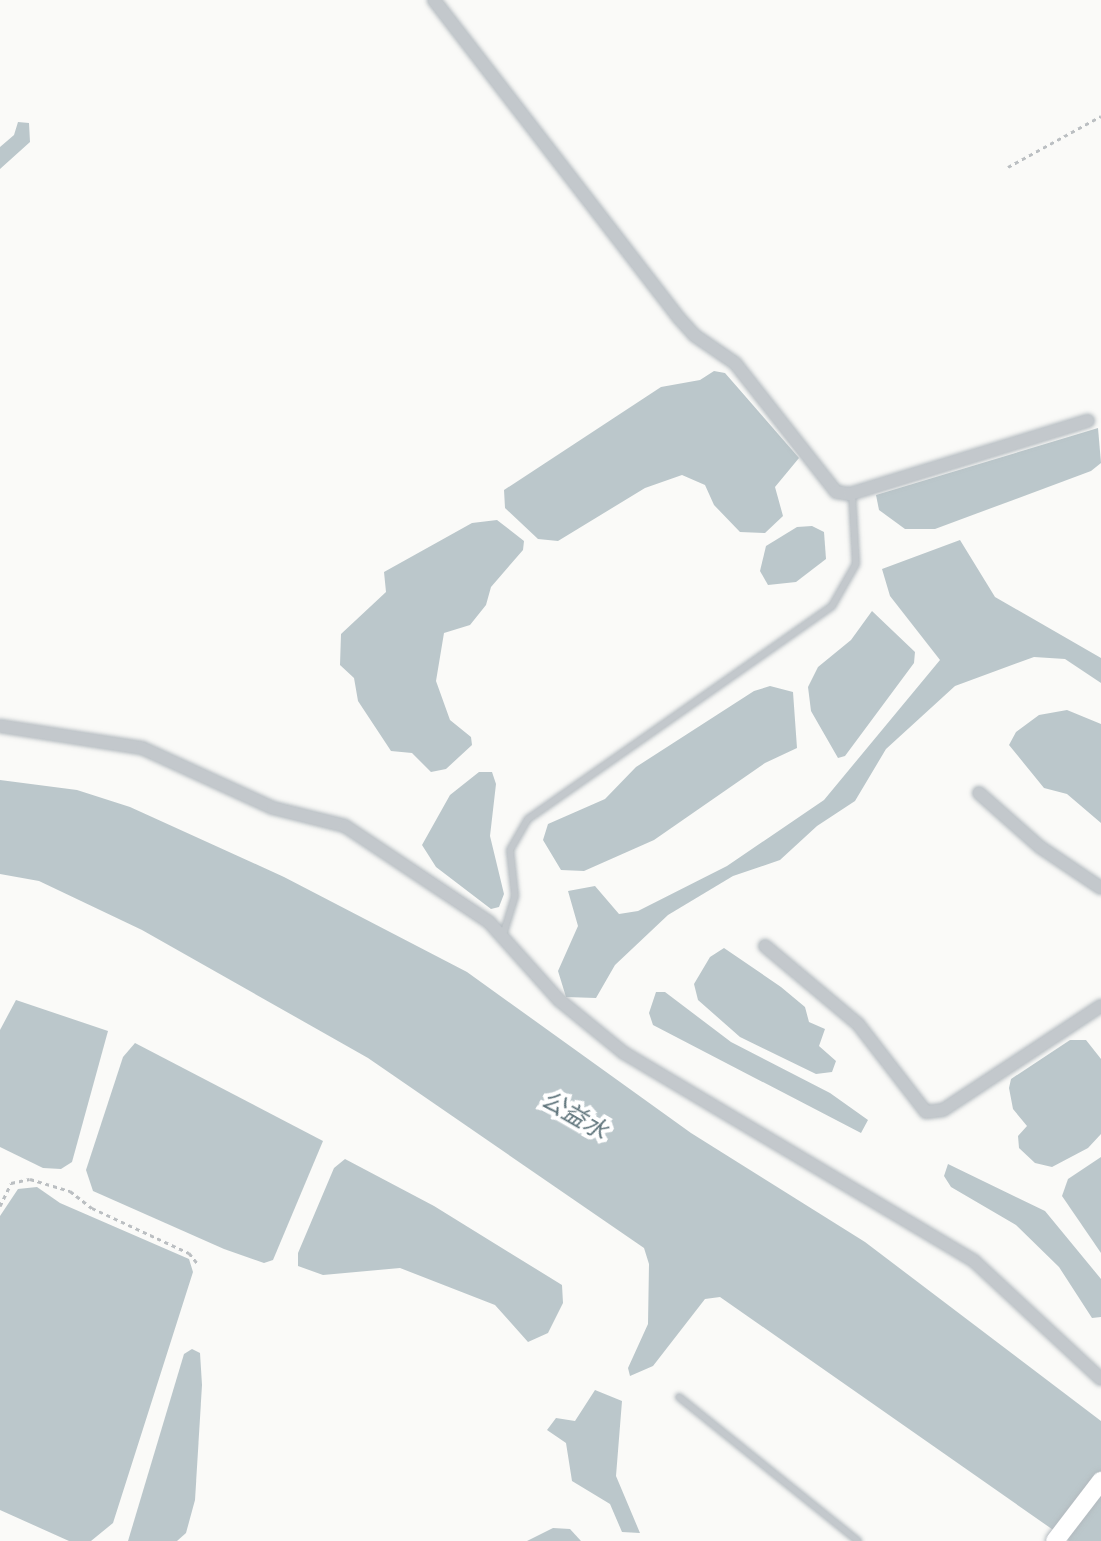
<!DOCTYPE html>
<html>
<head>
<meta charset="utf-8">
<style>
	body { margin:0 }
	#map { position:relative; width:1101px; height:1541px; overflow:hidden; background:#fafaf8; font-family:"Varela Round","Noto Sans SC",sans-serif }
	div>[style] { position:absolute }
	.water>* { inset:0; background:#bbc7cb }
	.path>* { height:3px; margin-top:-1.5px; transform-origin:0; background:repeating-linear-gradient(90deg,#bbbfc2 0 4px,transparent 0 8px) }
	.roads { filter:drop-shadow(0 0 2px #b3babf) drop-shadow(0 0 2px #b3babf) }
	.lane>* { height:6px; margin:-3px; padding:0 3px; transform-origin:3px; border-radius:3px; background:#c3c8cc }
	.street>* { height:12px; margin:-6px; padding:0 6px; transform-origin:6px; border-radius:6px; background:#c3c8cc }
	.secondary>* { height:18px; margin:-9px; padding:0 9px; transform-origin:9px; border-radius:9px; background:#fff }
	span { translate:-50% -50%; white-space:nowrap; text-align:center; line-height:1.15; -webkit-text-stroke:8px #fff; paint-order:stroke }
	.water-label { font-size:24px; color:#60757c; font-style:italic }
</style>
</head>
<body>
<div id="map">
	<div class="water">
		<i style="clip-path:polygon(18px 122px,29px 123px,30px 142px,0 169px,0 147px,14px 135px)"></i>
		<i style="clip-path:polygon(714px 371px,725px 373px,799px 458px,775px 487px,783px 516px,765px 533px,740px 532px,714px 505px,705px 485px,682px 475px,645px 488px,558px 541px,538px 539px,505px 508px,504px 490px,661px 387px,700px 380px)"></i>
		<i style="clip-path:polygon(1098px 428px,1101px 463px,1091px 471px,935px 529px,905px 529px,879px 510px,876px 495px)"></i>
		<i style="clip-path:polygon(497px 520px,524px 541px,523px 550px,491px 587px,486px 605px,470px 625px,444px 633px,436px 681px,450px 720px,471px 737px,472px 745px,446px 769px,431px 772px,412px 753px,391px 751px,358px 701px,354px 678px,340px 665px,341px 634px,386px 592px,384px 572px,472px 523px)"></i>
		<i style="clip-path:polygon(812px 526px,824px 532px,826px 559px,796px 582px,768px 585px,760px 571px,766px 546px,797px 527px)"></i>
		<i style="clip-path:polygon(960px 540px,995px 597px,1101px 658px,1101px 683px,1065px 659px,1034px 657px,955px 686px,886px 749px,855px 801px,817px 826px,780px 860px,733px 876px,668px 915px,615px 965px,596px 998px,566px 997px,558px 971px,578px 926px,568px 891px,595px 886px,619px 914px,638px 911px,727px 866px,824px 800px,940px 660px,890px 596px,882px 569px)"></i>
		<i style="clip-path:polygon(872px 611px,915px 652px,914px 663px,845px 756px,838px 758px,811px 711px,808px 687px,818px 667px,851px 640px)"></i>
		<i style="clip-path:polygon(770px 686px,793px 692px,797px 748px,765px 763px,654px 840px,584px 871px,561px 870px,543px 840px,548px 824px,605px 799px,636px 767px,754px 691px)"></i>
		<i style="clip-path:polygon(1067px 710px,1101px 724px,1101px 823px,1067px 794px,1044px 788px,1009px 745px,1016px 732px,1039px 715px)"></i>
		<i style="clip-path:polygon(479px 772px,492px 772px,496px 784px,490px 836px,504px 894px,499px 907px,491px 909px,436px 867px,422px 845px,450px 795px)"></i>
		<i style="clip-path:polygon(0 780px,77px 790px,130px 807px,284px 877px,467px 972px,691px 1133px,865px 1242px,1101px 1421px,1101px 1541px,1069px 1541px,720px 1297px,705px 1299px,653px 1366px,630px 1376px,628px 1368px,648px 1324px,649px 1264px,644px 1248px,368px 1058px,142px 930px,39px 881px,0 874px)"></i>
		<i style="clip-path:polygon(724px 948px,781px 987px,805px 1007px,809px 1022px,825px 1029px,819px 1046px,836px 1061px,832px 1072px,816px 1074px,740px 1037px,698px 1000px,694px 984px,710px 957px)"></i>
		<i style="clip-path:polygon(656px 992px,665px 992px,731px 1042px,830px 1093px,868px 1120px,861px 1133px,653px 1025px,649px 1013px)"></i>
		<i style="clip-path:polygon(16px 1000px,108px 1031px,72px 1162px,61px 1169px,43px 1168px,0 1147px,0 1030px)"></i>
		<i style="clip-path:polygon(1070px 1040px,1086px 1040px,1101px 1059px,1101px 1134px,1088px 1148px,1052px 1167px,1035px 1163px,1019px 1148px,1018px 1136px,1027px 1126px,1013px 1109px,1009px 1088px,1011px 1079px)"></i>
		<i style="clip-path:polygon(135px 1043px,323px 1141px,273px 1260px,264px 1263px,224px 1249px,93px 1191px,86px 1170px,123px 1057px)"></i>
		<i style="clip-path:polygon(1101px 1157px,1101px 1253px,1062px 1196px,1068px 1179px)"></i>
		<i style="clip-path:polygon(345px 1159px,434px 1206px,562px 1285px,563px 1303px,548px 1333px,528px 1342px,495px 1305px,400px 1268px,323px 1275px,298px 1266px,298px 1253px,334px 1168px)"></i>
		<i style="clip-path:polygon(948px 1164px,1045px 1211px,1101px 1279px,1101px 1317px,1092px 1318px,1059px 1267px,1016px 1225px,951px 1187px,944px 1176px)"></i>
		<i style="clip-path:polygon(37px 1187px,60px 1203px,189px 1259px,193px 1272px,113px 1523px,91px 1541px,69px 1541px,0 1510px,0 1216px,18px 1189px)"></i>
		<i style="clip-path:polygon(192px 1349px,200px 1353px,202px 1385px,195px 1500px,186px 1533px,177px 1541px,128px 1541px,184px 1354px)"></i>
		<i style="clip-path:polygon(595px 1390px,622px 1401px,616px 1476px,640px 1533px,622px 1532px,610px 1504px,572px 1481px,566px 1443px,547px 1430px,556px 1418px,575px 1421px)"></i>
		<i style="clip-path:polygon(553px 1528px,570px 1529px,581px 1541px,527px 1541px)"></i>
	</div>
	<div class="path">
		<i style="left:1008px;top:167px;width:106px;rotate:-28.7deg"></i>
		<i style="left:0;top:1206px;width:25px;rotate:-64deg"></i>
		<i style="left:11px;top:1183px;width:19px;rotate:-12deg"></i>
		<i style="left:30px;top:1179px;width:42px;rotate:16.7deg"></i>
		<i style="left:70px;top:1191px;width:28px;rotate:38deg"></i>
		<i style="left:92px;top:1208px;width:107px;rotate:24.9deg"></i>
		<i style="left:189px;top:1253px;width:13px;rotate:51deg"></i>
	</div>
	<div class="roads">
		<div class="lane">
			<i style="left:503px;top:935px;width:41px;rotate:-72.9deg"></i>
			<i style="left:515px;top:896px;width:46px;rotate:-96.2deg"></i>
			<i style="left:510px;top:850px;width:36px;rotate:-60deg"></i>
			<i style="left:528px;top:819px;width:371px;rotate:-35deg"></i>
			<i style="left:832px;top:606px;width:48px;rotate:-60.3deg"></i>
			<i style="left:856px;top:564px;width:71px;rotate:-93.2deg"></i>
			<i style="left:679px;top:1397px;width:230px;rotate:38.8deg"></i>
		</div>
		<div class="street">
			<i style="left:434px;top:0;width:400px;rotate:52.4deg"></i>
			<i style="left:678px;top:317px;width:24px;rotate:48deg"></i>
			<i style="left:694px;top:335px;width:50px;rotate:34.3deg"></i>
			<i style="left:735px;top:363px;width:164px;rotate:51.9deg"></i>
			<i style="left:836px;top:492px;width:14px;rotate:8deg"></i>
			<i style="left:850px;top:494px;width:249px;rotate:-17.1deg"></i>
			<i style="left:0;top:726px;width:144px;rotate:8.8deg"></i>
			<i style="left:142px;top:748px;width:144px;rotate:24.6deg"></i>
			<i style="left:273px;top:808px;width:74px;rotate:14deg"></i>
			<i style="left:345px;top:826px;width:173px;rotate:33.7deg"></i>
			<i style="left:489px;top:922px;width:105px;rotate:48.1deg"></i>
			<i style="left:559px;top:1000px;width:84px;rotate:39.2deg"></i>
			<i style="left:624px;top:1053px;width:407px;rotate:30.7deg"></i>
			<i style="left:974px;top:1261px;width:173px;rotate:42.9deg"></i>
			<i style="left:979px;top:793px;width:81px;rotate:41.5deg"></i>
			<i style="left:1040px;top:847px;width:73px;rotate:33.9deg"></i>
			<i style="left:765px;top:946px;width:121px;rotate:40deg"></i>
			<i style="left:858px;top:1024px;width:111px;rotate:52.3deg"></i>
			<i style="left:926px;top:1112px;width:17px;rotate:-7deg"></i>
			<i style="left:943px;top:1110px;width:189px;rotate:-33.4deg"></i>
		</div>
		<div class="secondary">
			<i style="left:1055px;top:1541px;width:76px;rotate:-52.5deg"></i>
		</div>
	</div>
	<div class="water-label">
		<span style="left:574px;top:1116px;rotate:30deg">公益水</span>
	</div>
</div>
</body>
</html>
